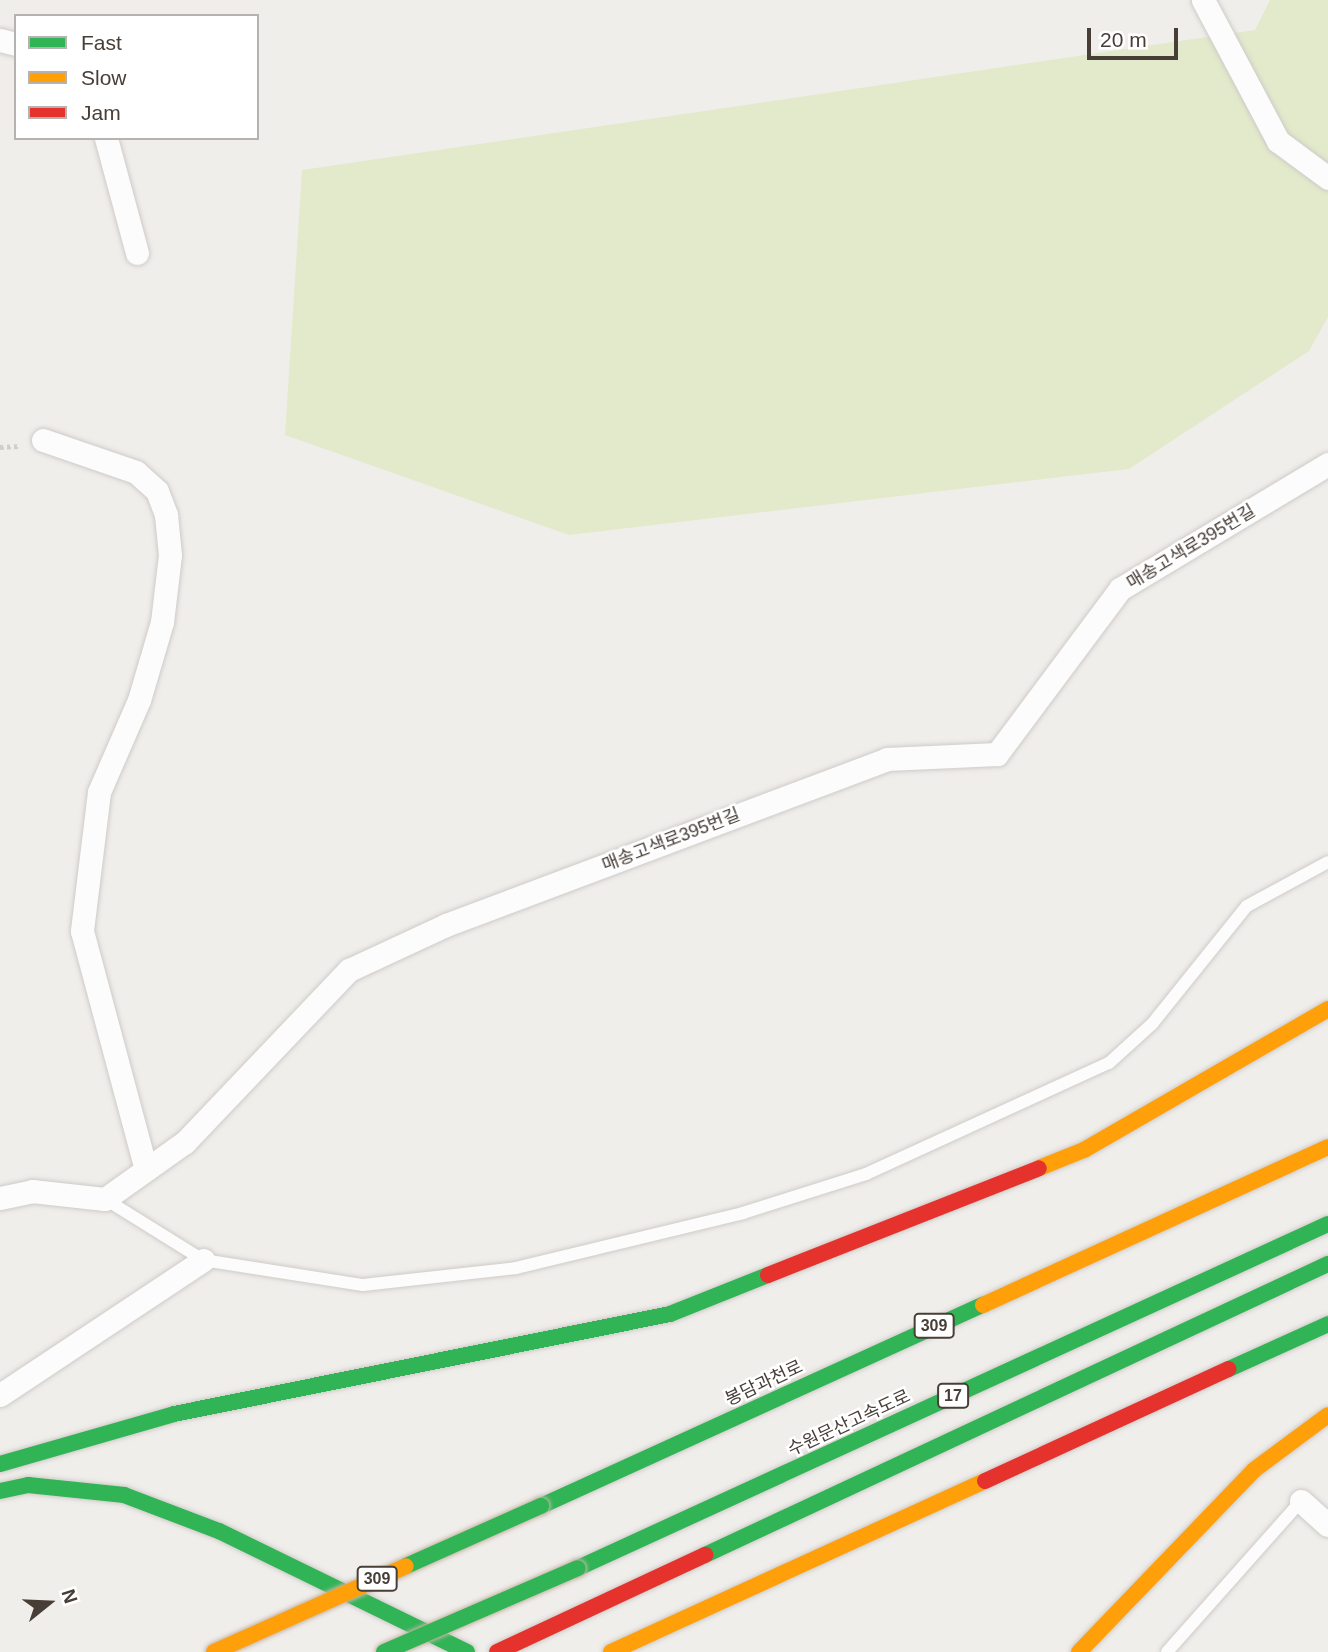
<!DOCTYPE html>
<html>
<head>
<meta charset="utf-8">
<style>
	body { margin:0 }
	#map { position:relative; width:1328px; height:1652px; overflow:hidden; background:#f0eeeb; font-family:Arial,"Noto Sans KR",sans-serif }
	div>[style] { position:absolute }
	.green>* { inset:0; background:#e2eacb }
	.path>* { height:4.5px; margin-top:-2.25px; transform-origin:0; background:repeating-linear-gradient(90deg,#d1cecb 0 3.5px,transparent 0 7px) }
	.roads { filter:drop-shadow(0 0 2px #cecbc8) drop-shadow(0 0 2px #cecbc8) }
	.lane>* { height:12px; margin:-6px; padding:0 6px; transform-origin:6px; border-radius:6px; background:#fdfcfc }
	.street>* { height:23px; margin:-11.5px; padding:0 11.5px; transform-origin:11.5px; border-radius:11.5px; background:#fdfcfc }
	.fast>* { height:16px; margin:-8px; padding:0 8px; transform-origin:8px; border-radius:8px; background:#30b455 }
	.slow>* { height:16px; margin:-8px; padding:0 8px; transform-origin:8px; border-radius:8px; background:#ff9f0a }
	.jam>* { height:16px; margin:-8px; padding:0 8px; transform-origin:8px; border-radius:8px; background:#e5322d }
	.bridges { filter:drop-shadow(0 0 2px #c7b6a7) drop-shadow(0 0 2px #c7b6a7) }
	.fast-bridge>* { height:16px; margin:-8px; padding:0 8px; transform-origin:8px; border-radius:8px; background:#30b455 }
	.slow-bridge>* { height:16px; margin:-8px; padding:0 8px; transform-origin:8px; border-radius:8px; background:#ff9f0a }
	span { translate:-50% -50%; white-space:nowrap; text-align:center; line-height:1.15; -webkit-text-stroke:5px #fff; paint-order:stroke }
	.shield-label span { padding:2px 5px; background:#fff; border:2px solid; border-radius:5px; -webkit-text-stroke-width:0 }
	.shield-label { font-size:16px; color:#473e37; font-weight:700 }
	.street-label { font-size:18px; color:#473e37 }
	.legend { position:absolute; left:14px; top:14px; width:245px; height:126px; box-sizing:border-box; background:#fff; border:2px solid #b5b2af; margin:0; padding:9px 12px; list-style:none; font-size:21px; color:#473e37 }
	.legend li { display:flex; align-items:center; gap:14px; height:35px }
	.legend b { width:35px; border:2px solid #b5b2af }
	.north { position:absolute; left:14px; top:1568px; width:70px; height:70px; -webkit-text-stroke:5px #fff; paint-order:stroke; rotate:72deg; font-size:19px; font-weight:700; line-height:28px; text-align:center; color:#473e37 }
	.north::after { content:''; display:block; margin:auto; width:24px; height:32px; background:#473e37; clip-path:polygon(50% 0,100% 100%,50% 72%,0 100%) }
	.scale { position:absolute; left:1087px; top:28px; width:91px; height:32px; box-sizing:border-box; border:4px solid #473e37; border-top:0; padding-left:9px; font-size:21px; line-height:24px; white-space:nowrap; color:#473e37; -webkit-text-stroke:5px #fff; paint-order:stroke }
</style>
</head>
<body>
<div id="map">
	<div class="green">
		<i style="clip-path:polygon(1270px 0,1328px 0,1328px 317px,1309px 351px,1129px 469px,569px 535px,285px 435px,302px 170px,1255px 30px)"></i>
	</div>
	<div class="path">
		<i style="left:0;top:447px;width:19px;rotate:-3deg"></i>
	</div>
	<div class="roads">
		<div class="lane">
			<i style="left:105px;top:1199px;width:115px;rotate:31.9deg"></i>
			<i style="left:203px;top:1260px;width:162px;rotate:8.9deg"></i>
			<i style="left:363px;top:1285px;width:154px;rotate:-6.3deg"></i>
			<i style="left:516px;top:1268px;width:234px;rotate:-13.6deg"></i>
			<i style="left:743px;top:1213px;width:129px;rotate:-17.6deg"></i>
			<i style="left:866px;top:1174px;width:267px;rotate:-24.6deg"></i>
			<i style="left:1109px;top:1063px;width:58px;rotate:-42.2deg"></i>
			<i style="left:1152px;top:1024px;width:151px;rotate:-51.2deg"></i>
			<i style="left:1247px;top:906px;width:92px;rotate:-28.5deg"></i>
			<i style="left:1167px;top:1652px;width:202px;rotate:-48.4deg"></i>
		</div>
		<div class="street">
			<i style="left:1203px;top:0;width:160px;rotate:62deg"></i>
			<i style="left:1278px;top:141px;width:62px;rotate:36.5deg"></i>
			<i style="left:0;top:40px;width:16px;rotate:14deg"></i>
			<i style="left:106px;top:138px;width:119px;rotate:74.9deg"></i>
			<i style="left:43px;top:440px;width:98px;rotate:19deg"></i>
			<i style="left:136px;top:472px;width:28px;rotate:42deg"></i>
			<i style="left:157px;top:491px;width:26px;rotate:69deg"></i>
			<i style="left:166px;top:515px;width:40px;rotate:84.3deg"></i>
			<i style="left:170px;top:555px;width:67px;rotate:96.8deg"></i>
			<i style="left:162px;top:622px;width:81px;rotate:106.4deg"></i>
			<i style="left:139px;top:700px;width:100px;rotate:113.5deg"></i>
			<i style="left:99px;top:792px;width:140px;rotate:97deg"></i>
			<i style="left:82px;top:931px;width:247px;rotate:75deg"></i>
			<i style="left:0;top:1198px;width:33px;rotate:-12deg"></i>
			<i style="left:32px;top:1191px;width:73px;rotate:6.3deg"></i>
			<i style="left:105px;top:1199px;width:98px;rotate:-35.5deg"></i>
			<i style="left:185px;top:1142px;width:238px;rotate:-46.4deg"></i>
			<i style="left:349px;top:970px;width:107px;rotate:-24.9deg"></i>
			<i style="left:446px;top:925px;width:471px;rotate:-20.6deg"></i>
			<i style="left:887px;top:759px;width:110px;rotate:-2.6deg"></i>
			<i style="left:997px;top:754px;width:206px;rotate:-53.3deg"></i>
			<i style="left:1120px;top:589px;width:243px;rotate:-31deg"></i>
			<i style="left:0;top:1395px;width:244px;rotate:-33.6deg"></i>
			<i style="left:1301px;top:1501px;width:36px;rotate:42deg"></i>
		</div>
		<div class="fast">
			<i style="left:1229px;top:1369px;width:109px;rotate:-24.4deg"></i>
			<i style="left:0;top:1464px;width:181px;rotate:-16deg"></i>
			<i style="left:174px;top:1414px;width:506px;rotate:-11.4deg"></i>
			<i style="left:670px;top:1314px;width:105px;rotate:-21.7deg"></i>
			<i style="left:0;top:1491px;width:29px;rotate:-12deg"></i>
			<i style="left:28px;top:1485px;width:97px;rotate:5.9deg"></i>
			<i style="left:124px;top:1495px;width:102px;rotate:20.8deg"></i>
			<i style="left:219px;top:1531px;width:276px;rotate:26deg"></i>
			<i style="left:541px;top:1506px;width:486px;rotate:-24.5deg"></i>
			<i style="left:705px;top:1555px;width:688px;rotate:-25.04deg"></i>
			<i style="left:578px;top:1568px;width:825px;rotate:-24.64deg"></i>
		</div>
		<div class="slow">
			<i style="left:1039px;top:1168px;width:48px;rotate:-21.8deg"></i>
			<i style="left:1084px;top:1150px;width:282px;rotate:-30deg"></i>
			<i style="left:983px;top:1305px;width:379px;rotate:-24.6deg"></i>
			<i style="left:611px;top:1652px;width:411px;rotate:-24.6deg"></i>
			<i style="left:1079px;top:1652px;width:252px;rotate:-46.1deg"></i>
			<i style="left:1254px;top:1470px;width:92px;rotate:-36.6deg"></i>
		</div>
		<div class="jam">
			<i style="left:768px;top:1275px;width:291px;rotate:-21.5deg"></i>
			<i style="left:985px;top:1481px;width:268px;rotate:-24.7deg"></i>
			<i style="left:497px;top:1652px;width:230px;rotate:-25deg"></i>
		</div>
	</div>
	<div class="bridges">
		<div class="fast-bridge">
			<i style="left:406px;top:1566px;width:148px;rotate:-24deg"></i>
			<i style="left:384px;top:1652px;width:211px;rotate:-23.4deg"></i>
		</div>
		<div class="slow-bridge">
			<i style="left:214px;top:1652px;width:210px;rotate:-24.1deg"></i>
		</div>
	</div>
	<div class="shield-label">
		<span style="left:934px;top:1326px">309</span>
		<span style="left:953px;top:1396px">17</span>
		<span style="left:377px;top:1579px">309</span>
	</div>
	<div class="street-label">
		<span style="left:1191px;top:547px;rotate:-31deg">매송고색로395번길</span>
		<span style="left:671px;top:840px;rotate:-21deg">매송고색로395번길</span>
		<span style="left:764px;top:1383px;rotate:-25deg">봉담과천로</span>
		<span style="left:849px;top:1423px;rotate:-25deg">수원문산고속도로</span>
	</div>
	<ul class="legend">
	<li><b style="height:9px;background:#30b455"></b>Fast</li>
	<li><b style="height:9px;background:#ff9f0a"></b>Slow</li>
	<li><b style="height:9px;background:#e5322d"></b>Jam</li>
	</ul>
	<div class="north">N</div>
	<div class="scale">20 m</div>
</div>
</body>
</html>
